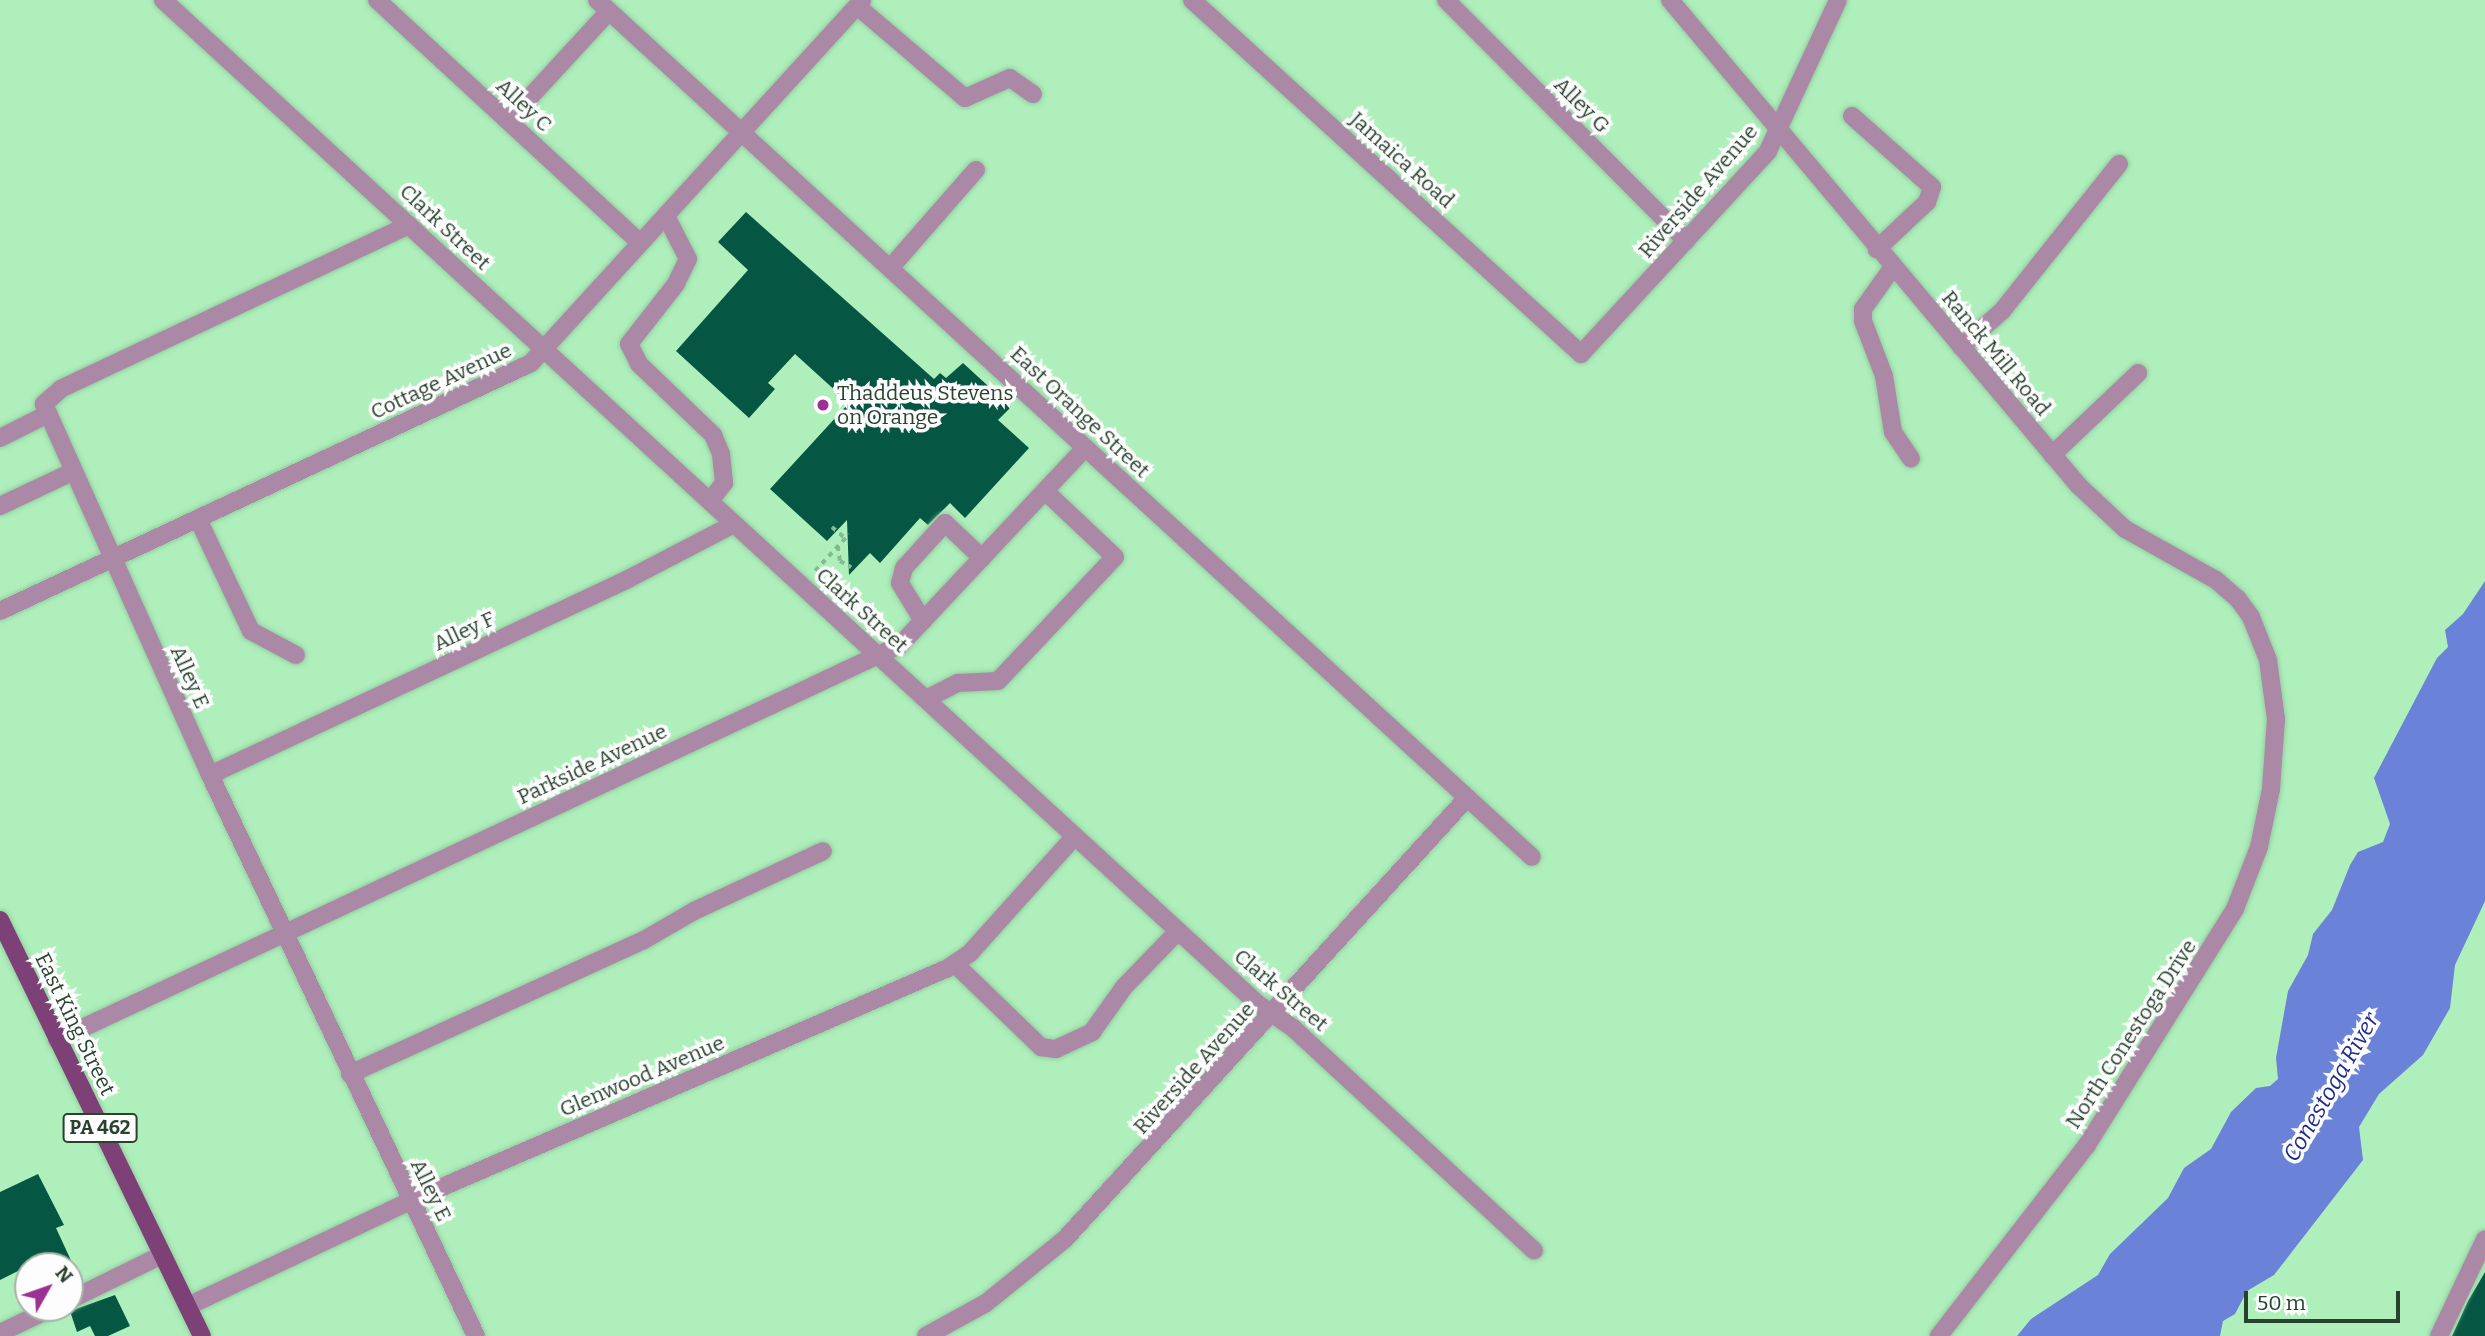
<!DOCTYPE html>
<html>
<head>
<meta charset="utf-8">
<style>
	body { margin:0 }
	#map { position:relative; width:2485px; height:1336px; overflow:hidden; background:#afefbc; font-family:Bitter,serif }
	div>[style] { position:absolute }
	.water>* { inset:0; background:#6a82d7 }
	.building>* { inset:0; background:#055744 }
	.path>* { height:3.5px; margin-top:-1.75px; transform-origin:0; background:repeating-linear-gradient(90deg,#86ba91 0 5px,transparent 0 10px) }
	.roads { filter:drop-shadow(0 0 2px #94cca0) drop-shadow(0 0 2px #94cca0) }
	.minor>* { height:18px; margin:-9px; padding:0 9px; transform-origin:9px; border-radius:9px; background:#ab88a6 }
	.major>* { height:18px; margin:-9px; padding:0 9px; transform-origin:9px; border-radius:9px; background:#7d4177 }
	.dots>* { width:19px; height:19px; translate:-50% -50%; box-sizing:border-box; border:4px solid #fdfdfd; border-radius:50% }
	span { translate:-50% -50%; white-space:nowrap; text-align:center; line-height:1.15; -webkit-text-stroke:7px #fdfdfd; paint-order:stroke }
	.shield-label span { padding:2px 5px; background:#fdfdfd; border:2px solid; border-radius:5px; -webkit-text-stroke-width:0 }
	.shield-label { font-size:19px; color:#28422e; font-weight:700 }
	.street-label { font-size:21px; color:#28422e }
	.poi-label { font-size:21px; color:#28422e }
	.left { translate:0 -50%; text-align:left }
	.water-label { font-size:23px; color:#202a8d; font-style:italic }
	.north { position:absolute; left:14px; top:1252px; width:70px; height:70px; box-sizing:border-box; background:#fdfdfd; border:2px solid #a8b2aa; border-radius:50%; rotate:50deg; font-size:19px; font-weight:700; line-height:28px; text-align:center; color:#28422e }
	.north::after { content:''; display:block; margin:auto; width:24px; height:32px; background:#9b3194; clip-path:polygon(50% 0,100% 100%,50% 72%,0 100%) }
	.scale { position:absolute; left:2244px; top:1291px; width:156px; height:32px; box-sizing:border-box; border:4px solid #28422e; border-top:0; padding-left:9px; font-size:21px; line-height:24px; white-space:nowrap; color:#28422e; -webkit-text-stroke:5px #fdfdfd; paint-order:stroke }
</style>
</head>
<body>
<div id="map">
	<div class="water">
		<i style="clip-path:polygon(2485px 581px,2485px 901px,2455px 965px,2450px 1008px,2423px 1055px,2379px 1094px,2359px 1127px,2363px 1160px,2274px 1275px,2247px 1291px,2235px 1314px,2223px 1321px,2220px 1336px,2017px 1336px,2031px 1319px,2098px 1275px,2110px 1254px,2168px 1198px,2184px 1168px,2211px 1149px,2231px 1112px,2256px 1088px,2270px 1086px,2278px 1079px,2276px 1058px,2288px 991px,2308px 955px,2313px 934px,2332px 910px,2350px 865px,2358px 852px,2383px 842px,2390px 824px,2374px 778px,2437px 658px,2448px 647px,2445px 630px,2463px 614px)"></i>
	</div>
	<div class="building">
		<i style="clip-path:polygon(746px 212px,934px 379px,940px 373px,946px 378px,963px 363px,1011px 407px,998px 420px,1029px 448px,965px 518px,950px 503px,928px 525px,920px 518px,880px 563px,870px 553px,849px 575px,847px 520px,827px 541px,770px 489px,849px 403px,795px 354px,768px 383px,775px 389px,749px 418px,676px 351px,748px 270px,718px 242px)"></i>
		<i style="clip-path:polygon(38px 1174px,64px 1225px,56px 1228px,81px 1282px,70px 1287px,70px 1266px,28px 1266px,0 1280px,0 1192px)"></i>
		<i style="clip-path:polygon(2485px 1272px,2485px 1336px,2452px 1336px,2468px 1301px)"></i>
		<i style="clip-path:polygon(115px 1295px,130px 1326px,108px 1336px,95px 1336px,90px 1326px,77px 1332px,70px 1311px)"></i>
	</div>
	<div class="path">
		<i style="left:832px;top:527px;width:17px;rotate:40deg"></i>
		<i style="left:838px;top:546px;width:15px;rotate:82deg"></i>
		<i style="left:840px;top:561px;width:13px;rotate:29deg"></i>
		<i style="left:815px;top:571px;width:50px;rotate:-47.4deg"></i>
	</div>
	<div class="roads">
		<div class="minor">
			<i style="left:163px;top:0;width:1486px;rotate:42.52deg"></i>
			<i style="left:1258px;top:1004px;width:42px;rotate:34.4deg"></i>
			<i style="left:1293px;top:1028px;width:328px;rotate:42.7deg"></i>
			<i style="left:377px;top:0;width:358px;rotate:42.7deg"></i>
			<i style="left:597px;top:0;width:1268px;rotate:42.51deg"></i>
			<i style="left:1192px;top:0;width:526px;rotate:42.3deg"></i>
			<i style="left:1581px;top:354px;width:276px;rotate:-47.3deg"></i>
			<i style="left:1768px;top:151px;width:166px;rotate:-65.1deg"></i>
			<i style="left:1446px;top:0;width:340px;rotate:45.1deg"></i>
			<i style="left:1670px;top:0;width:635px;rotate:49.92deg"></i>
			<i style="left:2079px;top:486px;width:63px;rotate:43.1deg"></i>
			<i style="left:2125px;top:529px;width:104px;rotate:29.3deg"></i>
			<i style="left:2216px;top:580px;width:29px;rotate:41deg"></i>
			<i style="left:2238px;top:599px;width:22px;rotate:54deg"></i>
			<i style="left:2251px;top:617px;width:46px;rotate:68.4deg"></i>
			<i style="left:2268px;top:660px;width:60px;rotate:82.3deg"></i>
			<i style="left:2276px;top:719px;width:70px;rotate:94.1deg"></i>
			<i style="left:2271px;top:789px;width:59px;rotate:101.7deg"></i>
			<i style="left:2259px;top:847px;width:66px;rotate:111.2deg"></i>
			<i style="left:2235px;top:909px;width:279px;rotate:122.1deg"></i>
			<i style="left:2087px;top:1145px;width:242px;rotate:127.8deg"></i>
			<i style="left:857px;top:6px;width:142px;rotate:40.4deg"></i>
			<i style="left:965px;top:98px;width:49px;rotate:-24deg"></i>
			<i style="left:1010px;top:78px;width:28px;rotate:35deg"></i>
			<i style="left:1852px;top:116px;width:107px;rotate:41.6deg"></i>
			<i style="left:1932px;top:187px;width:16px;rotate:108deg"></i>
			<i style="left:1927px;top:202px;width:69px;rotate:136.8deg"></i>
			<i style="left:508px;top:121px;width:149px;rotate:-47.4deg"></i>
			<i style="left:666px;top:216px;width:48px;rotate:62.9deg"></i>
			<i style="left:688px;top:259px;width:28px;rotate:116deg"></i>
			<i style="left:676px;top:284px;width:76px;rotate:128.1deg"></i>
			<i style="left:629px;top:344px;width:22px;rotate:63deg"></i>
			<i style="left:639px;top:364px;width:103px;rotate:43.8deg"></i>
			<i style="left:713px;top:435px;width:21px;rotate:67deg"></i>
			<i style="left:721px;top:454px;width:29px;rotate:84deg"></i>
			<i style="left:724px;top:483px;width:23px;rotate:128deg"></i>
			<i style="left:409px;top:225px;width:385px;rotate:154.8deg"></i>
			<i style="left:61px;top:389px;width:23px;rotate:139deg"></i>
			<i style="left:44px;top:404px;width:406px;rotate:65.9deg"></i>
			<i style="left:210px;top:775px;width:621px;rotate:64.63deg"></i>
			<i style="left:891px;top:267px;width:129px;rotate:-48.8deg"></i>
			<i style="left:1893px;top:267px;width:52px;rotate:125.5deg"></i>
			<i style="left:1863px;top:309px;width:12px;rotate:90deg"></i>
			<i style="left:1863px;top:321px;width:59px;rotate:69.1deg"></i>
			<i style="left:1884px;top:376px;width:57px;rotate:80.9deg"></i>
			<i style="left:1893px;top:432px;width:32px;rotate:56deg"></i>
			<i style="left:1961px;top:347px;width:55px;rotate:-41.3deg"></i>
			<i style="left:2002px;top:311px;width:188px;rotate:-51.5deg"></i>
			<i style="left:0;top:438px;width:51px;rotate:-26.6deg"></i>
			<i style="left:2052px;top:455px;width:119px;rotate:-43.6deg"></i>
			<i style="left:0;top:506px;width:80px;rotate:-25.3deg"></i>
			<i style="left:198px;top:519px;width:124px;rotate:64.7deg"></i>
			<i style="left:251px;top:631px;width:51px;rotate:28.1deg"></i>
			<i style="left:0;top:611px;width:586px;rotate:-25.03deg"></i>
			<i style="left:531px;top:363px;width:491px;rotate:-47.6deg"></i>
			<i style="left:923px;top:621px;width:44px;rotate:-121.2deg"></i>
			<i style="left:900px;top:583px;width:16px;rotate:-75deg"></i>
			<i style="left:904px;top:568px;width:61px;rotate:-47.7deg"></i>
			<i style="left:945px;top:523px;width:51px;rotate:43.4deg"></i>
			<i style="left:926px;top:699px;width:36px;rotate:-27deg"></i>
			<i style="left:958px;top:683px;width:40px;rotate:-2.9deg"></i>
			<i style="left:998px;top:681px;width:170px;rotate:-46.7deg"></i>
			<i style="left:1115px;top:557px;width:96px;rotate:-136.7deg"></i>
			<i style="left:210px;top:775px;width:462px;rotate:-25.1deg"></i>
			<i style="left:628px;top:579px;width:119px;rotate:-27.4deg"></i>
			<i style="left:955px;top:964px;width:120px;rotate:44deg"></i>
			<i style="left:1041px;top:1047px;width:15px;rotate:8deg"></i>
			<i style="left:1056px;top:1049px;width:40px;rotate:-25deg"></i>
			<i style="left:1092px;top:1032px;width:55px;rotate:-54.6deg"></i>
			<i style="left:1124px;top:987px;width:78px;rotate:-46deg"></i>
			<i style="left:57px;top:1040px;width:931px;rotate:-25.11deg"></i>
			<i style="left:900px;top:645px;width:270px;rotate:-46.8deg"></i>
			<i style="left:350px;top:1074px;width:323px;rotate:-24.5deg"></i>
			<i style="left:644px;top:940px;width:58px;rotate:-30.1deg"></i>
			<i style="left:694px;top:911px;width:142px;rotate:-24.9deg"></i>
			<i style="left:70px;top:1300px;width:102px;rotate:-26.1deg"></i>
			<i style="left:188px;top:1306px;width:246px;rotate:-25.3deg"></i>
			<i style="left:410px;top:1201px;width:586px;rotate:-23.42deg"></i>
			<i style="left:948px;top:968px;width:27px;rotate:-34deg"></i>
			<i style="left:970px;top:953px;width:157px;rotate:-48.1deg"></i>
			<i style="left:0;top:1333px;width:58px;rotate:-25.7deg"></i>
			<i style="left:926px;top:1336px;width:68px;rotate:-28.8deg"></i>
			<i style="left:986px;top:1303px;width:102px;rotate:-39deg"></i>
			<i style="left:1065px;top:1239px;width:597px;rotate:-47.65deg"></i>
			<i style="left:2439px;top:1336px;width:107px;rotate:-64.6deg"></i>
		</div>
		<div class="major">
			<i style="left:0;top:920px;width:462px;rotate:64.1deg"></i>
		</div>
	</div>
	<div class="dots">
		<i style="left:823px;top:405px;background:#9b3194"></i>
	</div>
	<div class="shield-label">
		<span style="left:100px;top:1128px">PA 462</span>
	</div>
	<div class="street-label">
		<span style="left:524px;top:105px;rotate:43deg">Alley C</span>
		<span style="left:1582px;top:105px;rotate:45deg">Alley G</span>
		<span style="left:1402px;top:160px;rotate:42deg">Jamaica Road</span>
		<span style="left:1698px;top:191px;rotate:-49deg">Riverside Avenue</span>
		<span style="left:445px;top:227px;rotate:43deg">Clark Street</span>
		<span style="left:1996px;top:353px;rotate:50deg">Ranck Mill Road</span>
		<span style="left:441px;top:381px;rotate:-25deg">Cottage Avenue</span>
		<span style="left:1080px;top:412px;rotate:43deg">East Orange Street</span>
		<span style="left:862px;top:610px;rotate:42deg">Clark Street</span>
		<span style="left:464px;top:631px;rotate:-25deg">Alley F</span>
		<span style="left:190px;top:677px;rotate:66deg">Alley E</span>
		<span style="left:592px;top:764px;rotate:-25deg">Parkside Avenue</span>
		<span style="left:1281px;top:990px;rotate:40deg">Clark Street</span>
		<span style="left:75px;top:1024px;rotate:64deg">East King Street</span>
		<span style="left:2131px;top:1034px;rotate:-57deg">North Conestoga Drive</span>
		<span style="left:1194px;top:1068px;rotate:-48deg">Riverside Avenue</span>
		<span style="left:642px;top:1076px;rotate:-23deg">Glenwood Avenue</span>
		<span style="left:431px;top:1190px;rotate:64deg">Alley E</span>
	</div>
	<div class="poi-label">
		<span class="left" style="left:837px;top:405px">Thaddeus Stevens<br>on Orange</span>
	</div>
	<div class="water-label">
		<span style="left:2331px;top:1087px;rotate:-60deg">Conestoga River</span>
	</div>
	<div class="north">N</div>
	<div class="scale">50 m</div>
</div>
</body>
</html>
